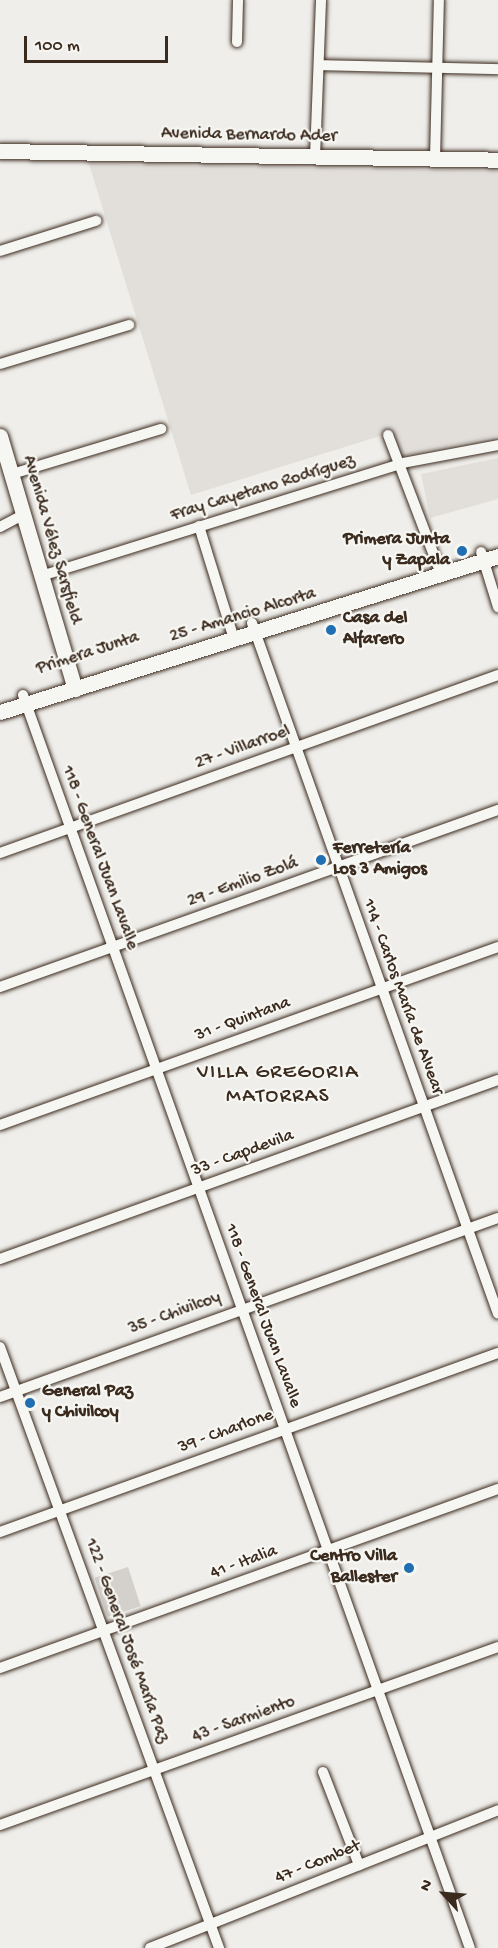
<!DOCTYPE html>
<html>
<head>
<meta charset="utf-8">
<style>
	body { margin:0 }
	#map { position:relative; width:498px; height:1948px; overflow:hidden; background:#efeeea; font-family:"Gochi Hand",sans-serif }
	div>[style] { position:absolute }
	.built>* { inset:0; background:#e2dfdb }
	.green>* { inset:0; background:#d4d1cc; transform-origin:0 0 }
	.roads { filter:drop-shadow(0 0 2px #3b2a1e) drop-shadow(0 0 2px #3b2a1e) }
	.street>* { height:10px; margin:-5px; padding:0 5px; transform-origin:5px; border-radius:5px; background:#f6f6f2 }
	.secondary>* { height:15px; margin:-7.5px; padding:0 7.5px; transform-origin:7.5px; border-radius:7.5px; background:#f6f6f2 }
	.dots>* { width:16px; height:16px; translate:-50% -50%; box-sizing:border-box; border:3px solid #f6f6f2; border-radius:50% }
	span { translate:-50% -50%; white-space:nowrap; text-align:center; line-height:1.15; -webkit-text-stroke:4.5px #f6f6f2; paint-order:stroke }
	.street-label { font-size:18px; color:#3b2a1e }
	.poi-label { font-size:18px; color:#3b2a1e; font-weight:700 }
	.right { translate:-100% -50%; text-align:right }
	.left { translate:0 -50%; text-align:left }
	.quarter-label { font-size:21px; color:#3b2a1e; letter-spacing:1.5px }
	.north { position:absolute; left:414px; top:1864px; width:60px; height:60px; -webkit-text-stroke:4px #f6f6f2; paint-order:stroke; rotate:296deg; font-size:16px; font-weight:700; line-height:24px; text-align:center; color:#3b2a1e }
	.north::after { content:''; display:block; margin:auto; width:21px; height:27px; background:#3b2a1e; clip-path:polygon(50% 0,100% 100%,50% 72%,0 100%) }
	.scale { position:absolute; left:24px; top:36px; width:144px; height:27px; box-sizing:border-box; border:3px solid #3b2a1e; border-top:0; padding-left:8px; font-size:18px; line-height:21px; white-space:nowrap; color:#3b2a1e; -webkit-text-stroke:4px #f6f6f2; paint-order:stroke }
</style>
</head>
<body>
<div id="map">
	<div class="built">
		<i style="clip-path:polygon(89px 164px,498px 171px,498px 436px,400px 456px,393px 432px,191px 495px)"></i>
		<i style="clip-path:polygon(498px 458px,498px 499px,430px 518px,421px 474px)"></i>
	</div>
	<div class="green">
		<i style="left:128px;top:1567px;width:41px;height:35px;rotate:72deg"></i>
	</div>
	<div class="roads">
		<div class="street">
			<i style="left:237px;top:42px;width:42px;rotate:-88.6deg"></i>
			<i style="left:319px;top:65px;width:179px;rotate:1.3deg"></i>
			<i style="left:315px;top:157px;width:157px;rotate:-87.8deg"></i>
			<i style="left:435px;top:159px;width:159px;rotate:-88.6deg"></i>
			<i style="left:0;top:251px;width:101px;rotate:-17.4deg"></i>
			<i style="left:0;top:364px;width:135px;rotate:-16.8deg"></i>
			<i style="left:388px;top:435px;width:149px;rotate:69.1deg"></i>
			<i style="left:12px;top:474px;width:156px;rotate:-16.8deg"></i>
			<i style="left:199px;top:526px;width:118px;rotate:72.8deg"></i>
			<i style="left:0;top:527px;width:26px;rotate:-28deg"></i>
			<i style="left:481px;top:552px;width:58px;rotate:72.8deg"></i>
			<i style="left:41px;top:576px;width:379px;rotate:-17.3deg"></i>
			<i style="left:403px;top:463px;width:97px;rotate:-10.7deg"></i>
			<i style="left:252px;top:623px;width:733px;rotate:70.4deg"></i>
			<i style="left:23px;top:695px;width:1330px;rotate:70.37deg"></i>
			<i style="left:0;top:853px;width:529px;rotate:-19.67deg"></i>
			<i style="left:0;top:987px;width:529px;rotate:-19.57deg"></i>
			<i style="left:0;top:1125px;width:529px;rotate:-19.67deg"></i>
			<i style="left:0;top:1259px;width:529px;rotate:-19.77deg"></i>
			<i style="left:0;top:1347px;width:640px;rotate:69.98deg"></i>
			<i style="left:0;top:1397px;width:529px;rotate:-19.77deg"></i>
			<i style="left:0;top:1532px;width:529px;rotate:-19.77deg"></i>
			<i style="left:0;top:1668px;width:529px;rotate:-19.77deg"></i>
			<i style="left:323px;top:1772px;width:100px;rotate:68.8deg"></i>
			<i style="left:0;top:1825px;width:529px;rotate:-19.67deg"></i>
			<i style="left:150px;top:1948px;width:374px;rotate:-21.6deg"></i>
		</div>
		<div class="secondary">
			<i style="left:0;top:151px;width:498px;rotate:1deg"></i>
			<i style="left:0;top:436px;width:264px;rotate:73.5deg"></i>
			<i style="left:0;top:712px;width:522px;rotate:-17.39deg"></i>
		</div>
	</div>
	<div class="dots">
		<i style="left:462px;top:551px;background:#1f6fb2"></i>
		<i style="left:331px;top:630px;background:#1f6fb2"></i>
		<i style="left:321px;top:860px;background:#1f6fb2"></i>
		<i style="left:30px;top:1403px;background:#1f6fb2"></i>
		<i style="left:409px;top:1568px;background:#1f6fb2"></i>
	</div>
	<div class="street-label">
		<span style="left:249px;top:136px;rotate:1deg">Avenida Bernardo Ader</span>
		<span style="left:263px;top:489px;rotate:-17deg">Fray Cayetano Rodríguez</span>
		<span style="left:51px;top:540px;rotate:74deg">Avenida Vélez Sarsfield</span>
		<span style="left:243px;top:616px;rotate:-17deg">25 - Amancio Alcorta</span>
		<span style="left:88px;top:654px;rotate:-18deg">Primera Junta</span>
		<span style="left:243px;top:748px;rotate:-20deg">27 - Villarroel</span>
		<span style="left:99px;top:858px;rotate:70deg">118 - General Juan Lavalle</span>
		<span style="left:243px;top:883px;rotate:-20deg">29 - Emilio Zolá</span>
		<span style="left:402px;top:997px;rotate:70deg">114 - Carlos María de Alvear</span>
		<span style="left:243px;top:1020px;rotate:-20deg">31 - Quintana</span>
		<span style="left:243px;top:1154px;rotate:-20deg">33 - Capdevila</span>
		<span style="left:175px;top:1314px;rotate:-20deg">35 - Chivilcoy</span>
		<span style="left:262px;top:1316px;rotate:70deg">118 - General Juan Lavalle</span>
		<span style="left:226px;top:1432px;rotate:-20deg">39 - Charlone</span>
		<span style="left:244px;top:1563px;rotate:-20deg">41 - Italia</span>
		<span style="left:126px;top:1641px;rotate:70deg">122 - General José María Paz</span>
		<span style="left:244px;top:1720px;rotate:-20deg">43 - Sarmiento</span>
		<span style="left:318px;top:1863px;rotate:-22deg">47 - Combet</span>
	</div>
	<div class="poi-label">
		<span class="right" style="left:450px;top:551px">Primera Junta<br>y Zapala</span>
		<span class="left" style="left:343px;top:630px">Casa del<br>Alfarero</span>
		<span class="left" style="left:333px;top:860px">Ferretería<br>Los 3 Amigos</span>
		<span class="left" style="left:42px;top:1403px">General Paz<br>y Chivilcoy</span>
		<span class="right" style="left:397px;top:1568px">Centro Villa<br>Ballester</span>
	</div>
	<div class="quarter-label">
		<span style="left:278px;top:1086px">VILLA GREGORIA<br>MATORRAS</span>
	</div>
	<div class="north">N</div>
	<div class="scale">100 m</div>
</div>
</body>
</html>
